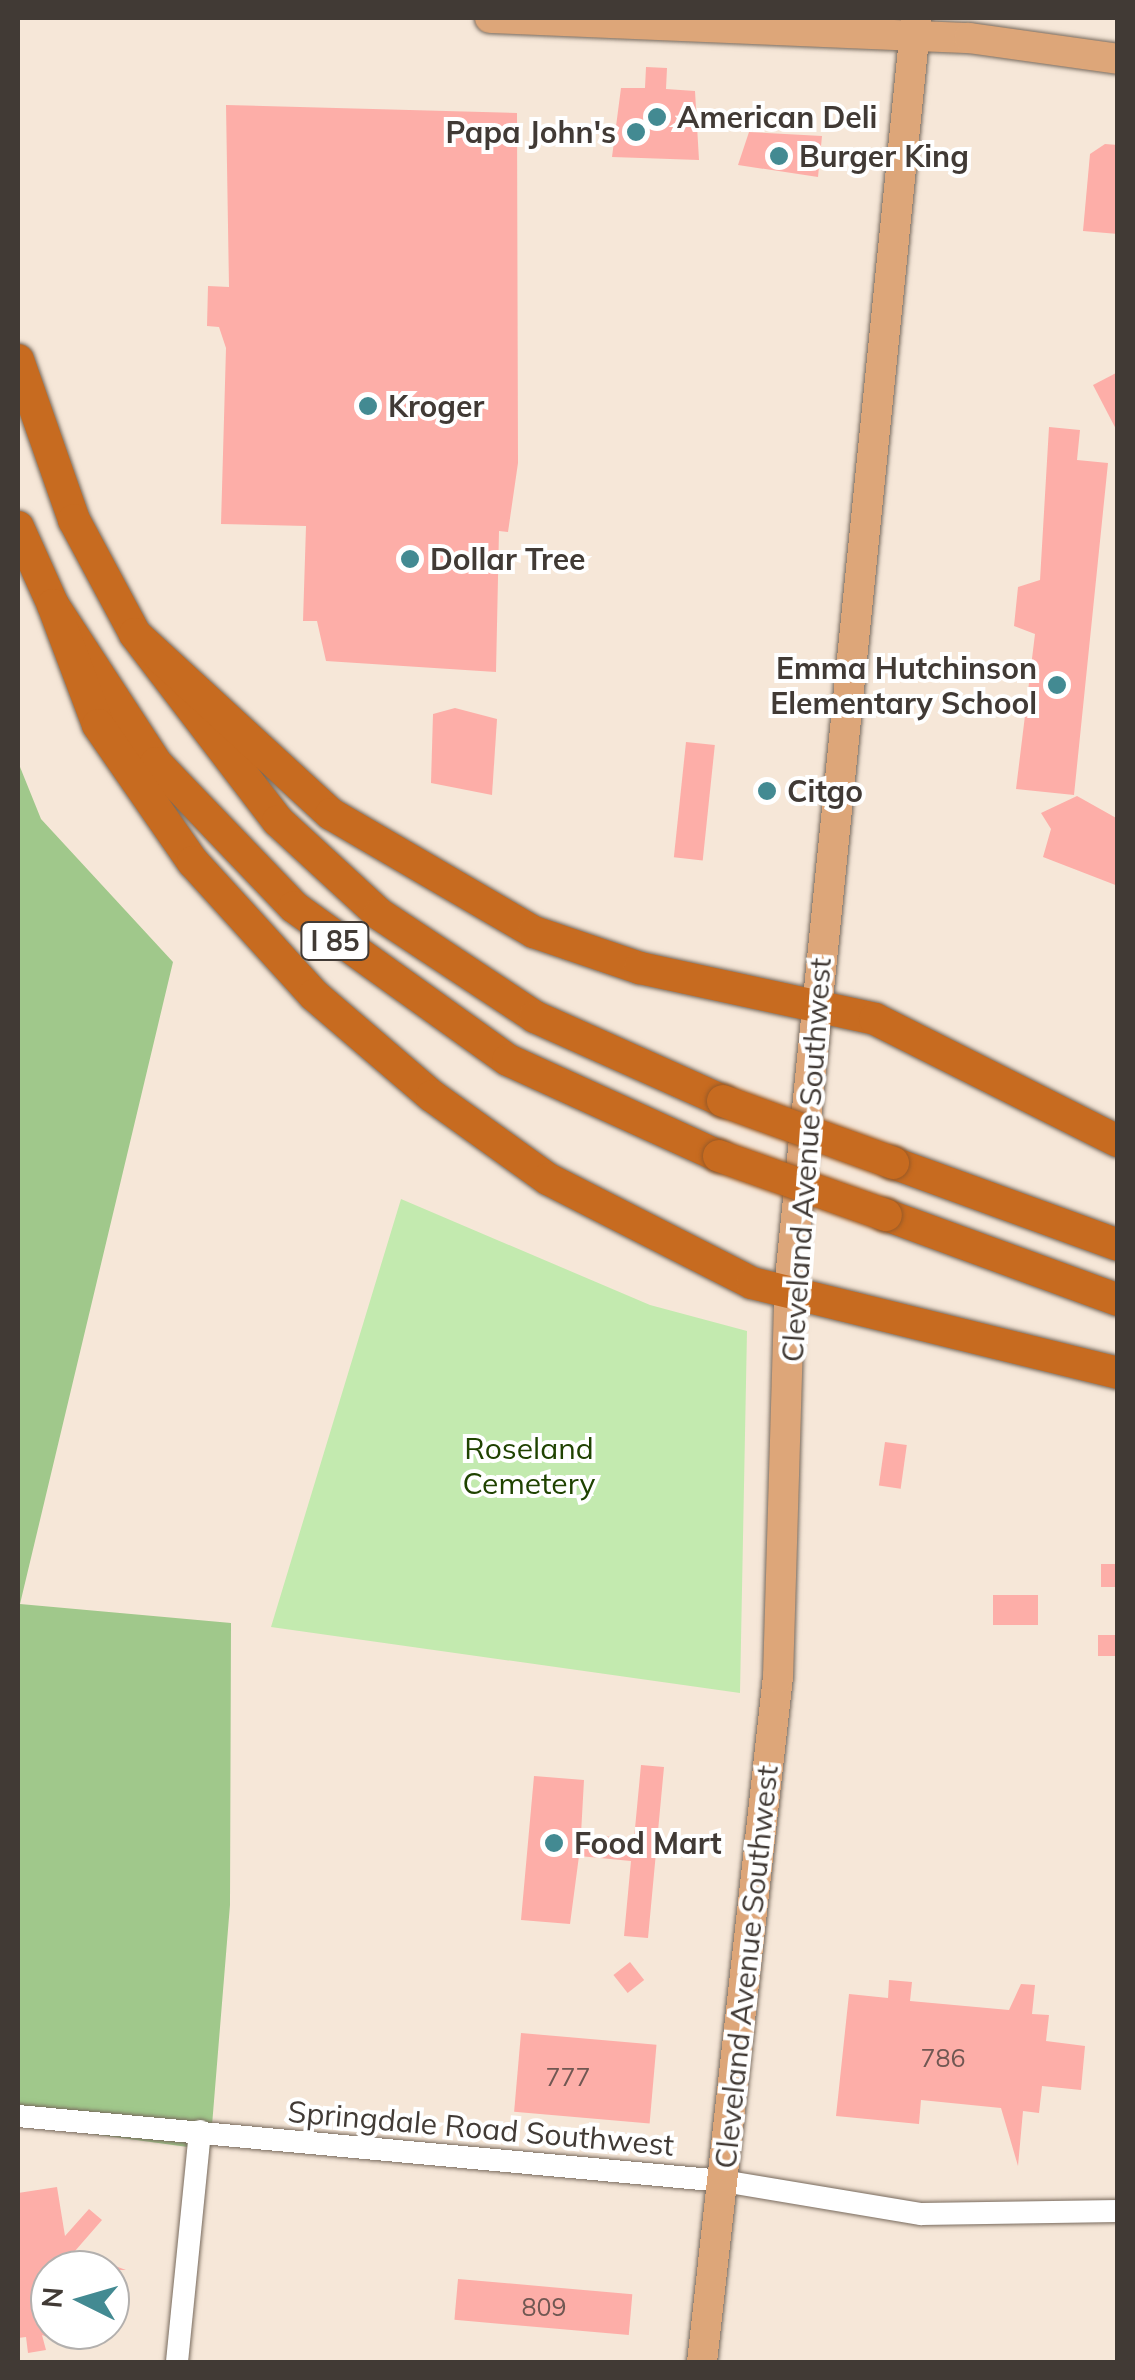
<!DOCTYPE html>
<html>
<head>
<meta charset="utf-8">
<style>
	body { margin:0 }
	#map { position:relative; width:1135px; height:2380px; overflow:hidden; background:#f6e7d8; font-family:Mulish,sans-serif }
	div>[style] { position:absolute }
	.green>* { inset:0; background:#c3eaaf }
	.forest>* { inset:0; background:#a0c88b }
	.building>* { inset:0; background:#fdaea8; transform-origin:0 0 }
	.roads { filter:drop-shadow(0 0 2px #786a5d) drop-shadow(0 0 2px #786a5d) }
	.minor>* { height:22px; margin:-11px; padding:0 11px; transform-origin:11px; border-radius:11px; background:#fff }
	.major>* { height:30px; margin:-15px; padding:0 15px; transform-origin:15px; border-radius:15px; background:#dda679 }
	.highway>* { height:32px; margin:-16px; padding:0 16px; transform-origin:16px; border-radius:16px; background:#c76b20 }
	.bridges { filter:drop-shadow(0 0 2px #985a27) drop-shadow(0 0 2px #985a27) }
	.highway-bridge>* { height:32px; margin:-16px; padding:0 16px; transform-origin:16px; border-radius:16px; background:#c76b20 }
	.dots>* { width:28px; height:28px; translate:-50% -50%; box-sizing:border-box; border:5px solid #fff; border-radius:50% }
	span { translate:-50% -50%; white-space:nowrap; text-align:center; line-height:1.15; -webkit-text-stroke:8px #fff; paint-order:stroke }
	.number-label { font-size:25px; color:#705752 }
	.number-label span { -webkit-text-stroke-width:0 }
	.shield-label span { padding:2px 8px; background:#fff; border:2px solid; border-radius:8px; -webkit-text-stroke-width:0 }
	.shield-label { font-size:28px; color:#413a35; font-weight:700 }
	.poi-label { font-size:30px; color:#413a35; font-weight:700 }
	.left { translate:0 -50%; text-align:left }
	.right { translate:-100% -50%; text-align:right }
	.street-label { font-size:30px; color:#413a35 }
	.park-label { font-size:30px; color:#1f4200 }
	.frame { position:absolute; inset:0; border:20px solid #413a35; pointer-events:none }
	.north { position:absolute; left:30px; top:2250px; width:100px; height:100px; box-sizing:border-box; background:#fff; border:2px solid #b3b0ae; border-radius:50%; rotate:275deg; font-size:28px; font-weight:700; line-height:40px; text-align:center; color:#413a35 }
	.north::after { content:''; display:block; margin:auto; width:35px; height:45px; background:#438a92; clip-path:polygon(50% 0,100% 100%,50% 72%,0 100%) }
</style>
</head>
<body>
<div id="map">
	<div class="green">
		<i style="clip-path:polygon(401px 1199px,650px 1305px,747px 1331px,740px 1693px,271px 1627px)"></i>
	</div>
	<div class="forest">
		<i style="clip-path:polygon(18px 762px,41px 819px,173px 962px,20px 1604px,231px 1623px,230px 1905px,210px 2150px,18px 2124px)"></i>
	</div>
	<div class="building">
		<i style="clip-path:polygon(646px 67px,667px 68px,666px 89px,695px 91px,699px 160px,612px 157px,621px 88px,645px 88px)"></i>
		<i style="clip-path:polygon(226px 105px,517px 113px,518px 463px,508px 532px,499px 531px,496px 672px,326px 661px,317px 621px,303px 621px,306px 526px,221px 524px,226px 348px,219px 327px,207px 326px,208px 286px,229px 287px)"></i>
		<i style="clip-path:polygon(749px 132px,822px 136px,818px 177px,738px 165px)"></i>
		<i style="clip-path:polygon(1105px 144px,1118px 145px,1118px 234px,1083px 231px,1090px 154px)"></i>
		<i style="clip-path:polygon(1118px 372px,1118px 433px,1093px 385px)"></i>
		<i style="clip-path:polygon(1049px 427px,1080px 430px,1077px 460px,1108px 463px,1074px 795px,1016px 789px,1035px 634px,1014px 626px,1018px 587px,1040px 580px)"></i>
		<i style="clip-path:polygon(455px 708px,497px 719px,492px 795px,431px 783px,433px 714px)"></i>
		<i style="left:686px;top:742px;width:29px;height:116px;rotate:6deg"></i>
		<i style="clip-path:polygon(1077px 796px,1118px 819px,1118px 886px,1043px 857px,1051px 829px,1041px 813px)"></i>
		<i style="left:885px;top:1442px;width:22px;height:44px;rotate:8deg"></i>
		<i style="left:1101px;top:1564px;width:17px;height:23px"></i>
		<i style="left:993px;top:1595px;width:45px;height:30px"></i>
		<i style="left:1098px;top:1635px;width:20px;height:21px"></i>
		<i style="clip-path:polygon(641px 1765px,664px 1767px,648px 1938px,624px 1936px,631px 1861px,579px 1856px,570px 1924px,521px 1920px,534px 1776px,584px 1780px,581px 1834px,634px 1839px)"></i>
		<i style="left:630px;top:1962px;width:23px;height:21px;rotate:52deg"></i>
		<i style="clip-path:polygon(889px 1980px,912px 1982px,910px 2001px,1009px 2010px,1021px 1984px,1035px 1985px,1032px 2014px,1049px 2015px,1046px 2041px,1085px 2046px,1081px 2090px,1042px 2086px,1039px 2113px,1023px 2111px,1018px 2166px,1001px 2108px,921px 2100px,919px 2124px,836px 2116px,849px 1994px,888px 1998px)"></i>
		<i style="left:521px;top:2033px;width:136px;height:79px;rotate:5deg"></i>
		<i style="clip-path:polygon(57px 2187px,65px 2236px,89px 2209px,102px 2220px,75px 2251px,126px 2270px,50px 2270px,50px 2338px,42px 2335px,46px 2350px,28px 2353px,26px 2337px,18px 2338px,18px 2193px)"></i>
		<i style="left:458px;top:2279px;width:175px;height:41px;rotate:5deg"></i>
	</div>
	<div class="roads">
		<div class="minor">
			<i style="left:18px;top:2116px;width:708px;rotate:5.27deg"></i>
			<i style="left:723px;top:2181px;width:201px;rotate:9.5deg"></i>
			<i style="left:921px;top:2214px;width:197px;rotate:-0.9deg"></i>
			<i style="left:177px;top:2362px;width:232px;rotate:-84.3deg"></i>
		</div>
		<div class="major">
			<i style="left:490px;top:18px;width:479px;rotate:2.4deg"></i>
			<i style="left:969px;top:38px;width:150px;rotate:8deg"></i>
			<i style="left:702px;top:2362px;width:689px;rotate:-83.67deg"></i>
			<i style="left:778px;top:1677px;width:398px;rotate:-88.3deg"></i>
			<i style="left:790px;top:1279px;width:1267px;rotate:-84.29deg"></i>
		</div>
		<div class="highway">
			<i style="left:18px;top:360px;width:170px;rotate:70.7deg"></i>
			<i style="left:74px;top:520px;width:129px;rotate:61.8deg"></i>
			<i style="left:135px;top:634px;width:235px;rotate:52.6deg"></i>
			<i style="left:278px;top:821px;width:137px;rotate:42.6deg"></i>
			<i style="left:379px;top:914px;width:187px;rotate:33.4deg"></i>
			<i style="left:535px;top:1017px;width:206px;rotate:24.1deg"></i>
			<i style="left:18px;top:527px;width:85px;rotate:65.8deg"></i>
			<i style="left:53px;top:605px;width:189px;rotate:56.9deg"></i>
			<i style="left:156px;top:763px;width:199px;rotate:46.2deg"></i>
			<i style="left:294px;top:907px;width:263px;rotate:35.6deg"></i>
			<i style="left:508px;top:1060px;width:232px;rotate:24.5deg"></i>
			<i style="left:53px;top:605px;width:128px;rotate:69.4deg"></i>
			<i style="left:98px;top:725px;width:167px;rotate:55.3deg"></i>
			<i style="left:193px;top:862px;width:180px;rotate:47.7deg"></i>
			<i style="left:314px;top:995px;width:155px;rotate:40.6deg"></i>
			<i style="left:432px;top:1096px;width:143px;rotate:35.6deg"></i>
			<i style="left:548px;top:1179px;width:229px;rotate:27deg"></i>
			<i style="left:752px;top:1283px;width:377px;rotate:13.8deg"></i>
			<i style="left:135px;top:634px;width:266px;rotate:42.6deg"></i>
			<i style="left:331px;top:814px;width:235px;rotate:30.2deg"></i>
			<i style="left:534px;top:932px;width:112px;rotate:18.8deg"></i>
			<i style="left:640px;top:968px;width:240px;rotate:12.2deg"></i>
			<i style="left:875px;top:1019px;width:272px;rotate:26.7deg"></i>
			<i style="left:893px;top:1163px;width:239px;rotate:20deg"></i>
			<i style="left:886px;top:1215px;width:247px;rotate:20.1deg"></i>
		</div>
	</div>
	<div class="bridges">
		<div class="highway-bridge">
			<i style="left:723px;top:1101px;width:181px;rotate:20deg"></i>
			<i style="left:719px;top:1156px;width:177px;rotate:19.5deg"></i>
		</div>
	</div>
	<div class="dots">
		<i style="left:657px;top:117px;background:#438a92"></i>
		<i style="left:636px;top:132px;background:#438a92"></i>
		<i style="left:779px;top:156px;background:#438a92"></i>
		<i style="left:368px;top:406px;background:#438a92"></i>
		<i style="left:410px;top:559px;background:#438a92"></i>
		<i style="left:1057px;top:685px;background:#438a92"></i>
		<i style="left:767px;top:791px;background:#438a92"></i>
		<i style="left:554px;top:1843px;background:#438a92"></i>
	</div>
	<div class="number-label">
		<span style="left:943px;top:2058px">786</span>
		<span style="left:568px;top:2077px">777</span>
		<span style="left:544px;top:2307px">809</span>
	</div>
	<div class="shield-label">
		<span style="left:335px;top:941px">I 85</span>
	</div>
	<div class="poi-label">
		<span class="left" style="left:677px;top:117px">American Deli</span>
		<span class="right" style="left:616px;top:132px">Papa John's</span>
		<span class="left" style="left:799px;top:156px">Burger King</span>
		<span class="left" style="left:388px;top:406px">Kroger</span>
		<span class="left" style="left:430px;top:559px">Dollar Tree</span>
		<span class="right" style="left:1037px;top:685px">Emma Hutchinson<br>Elementary School</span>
		<span class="left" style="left:787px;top:791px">Citgo</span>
		<span class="left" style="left:574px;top:1843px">Food Mart</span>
	</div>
	<div class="street-label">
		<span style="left:806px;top:1160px;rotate:-86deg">Cleveland Avenue Southwest</span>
		<span style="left:746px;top:1967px;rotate:-84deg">Cleveland Avenue Southwest</span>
		<span style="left:481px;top:2128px;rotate:5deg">Springdale Road Southwest</span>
	</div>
	<div class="park-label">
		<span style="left:529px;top:1465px">Roseland<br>Cemetery</span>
	</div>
	<div class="frame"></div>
	<div class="north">N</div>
</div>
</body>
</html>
